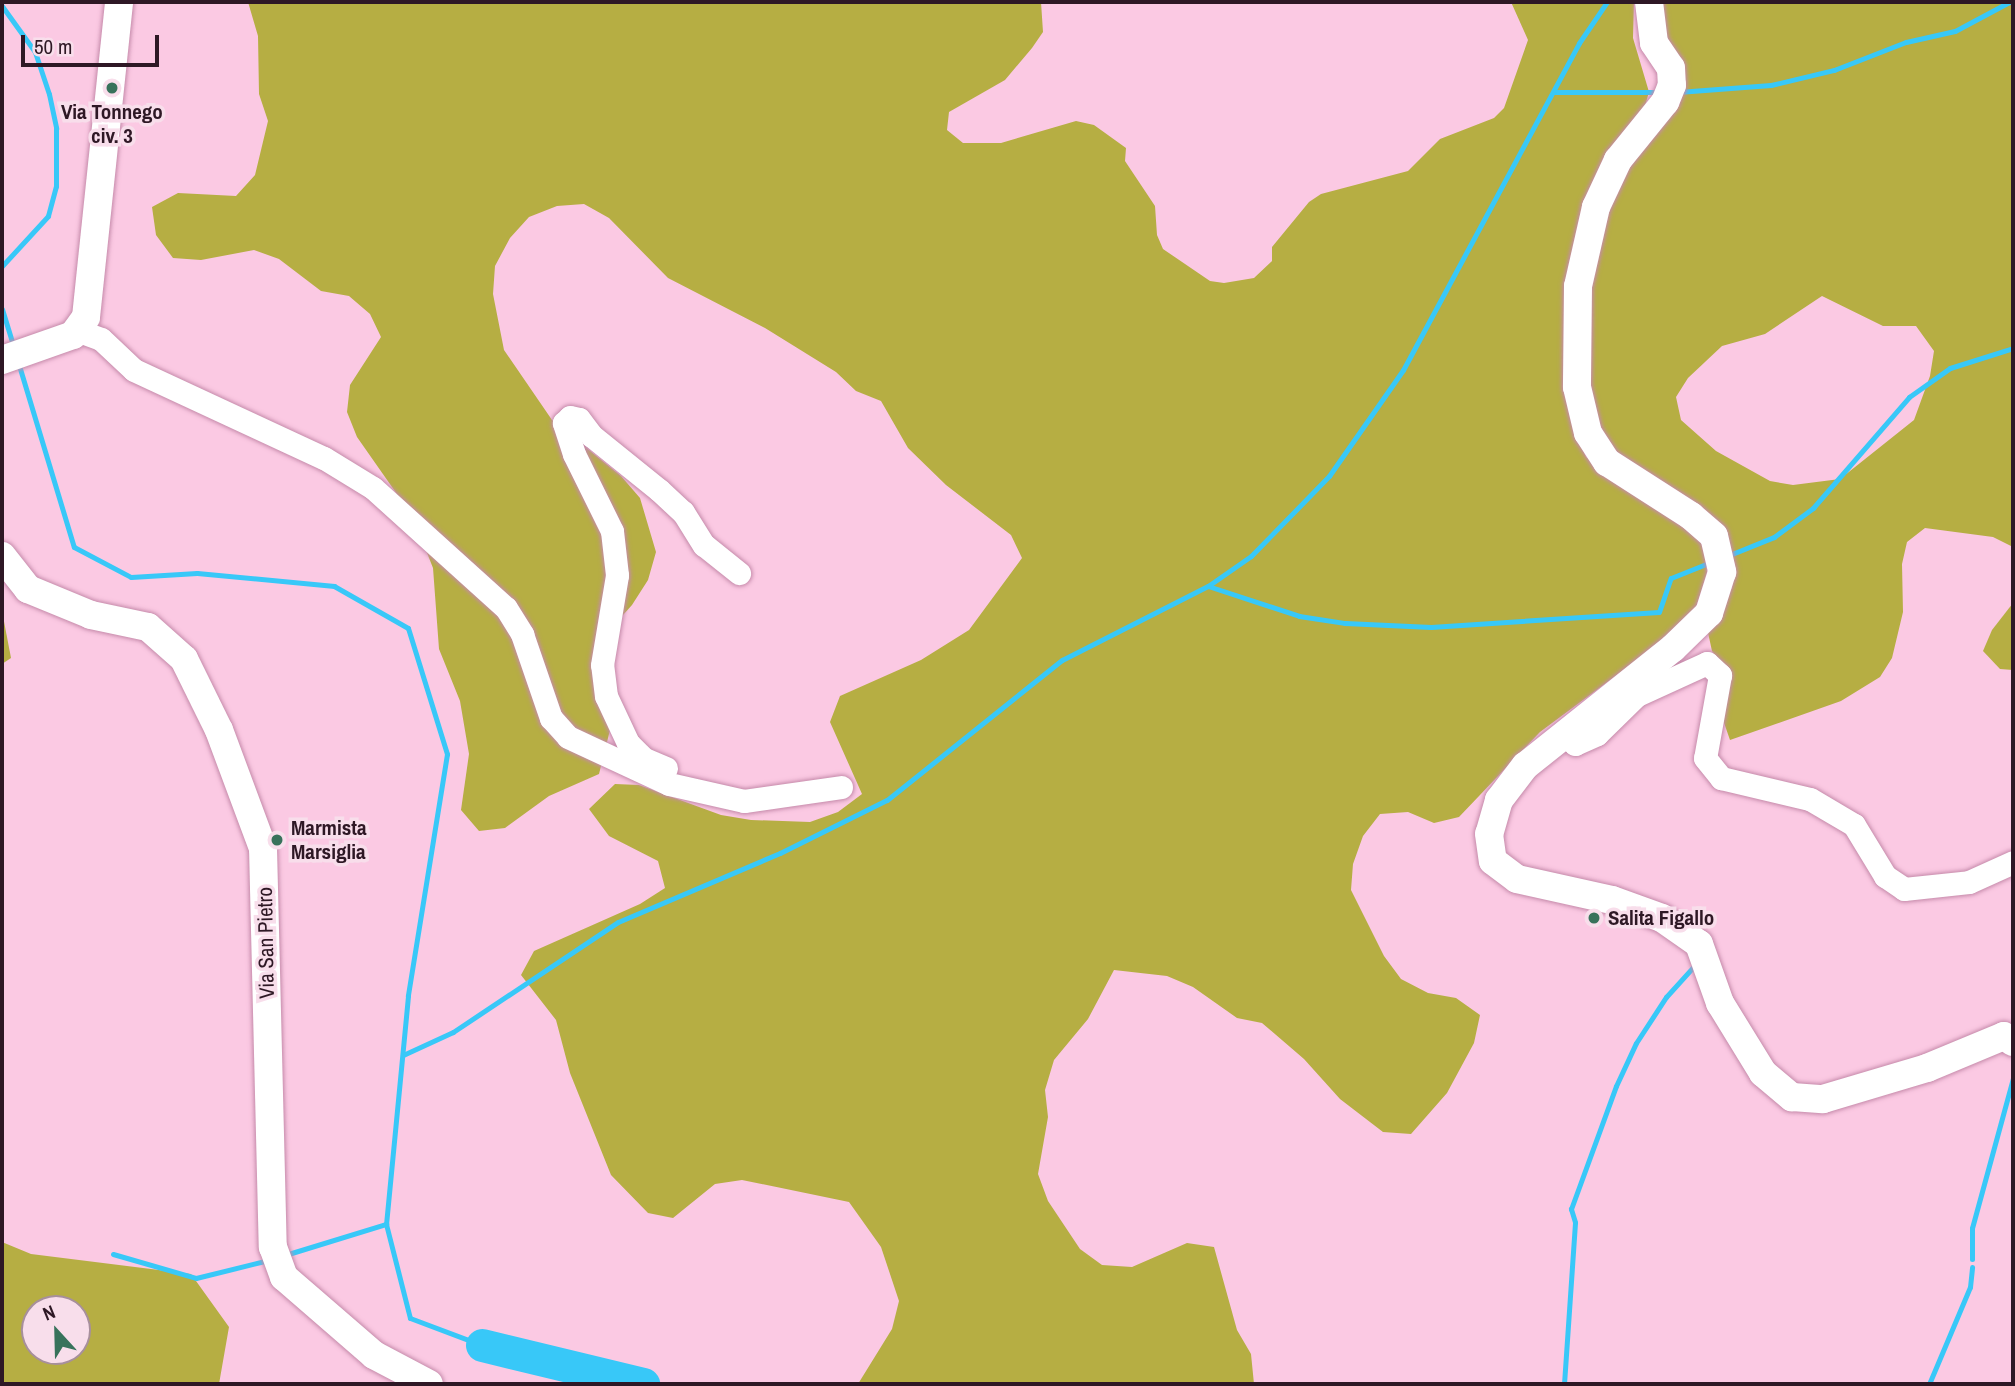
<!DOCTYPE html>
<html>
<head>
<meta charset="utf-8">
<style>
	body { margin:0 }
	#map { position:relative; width:2015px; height:1386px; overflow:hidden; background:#fbc9e3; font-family:"Archivo Narrow",sans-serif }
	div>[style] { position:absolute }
	.green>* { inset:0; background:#b6ae43 }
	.stream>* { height:5px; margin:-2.5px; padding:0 2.5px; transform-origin:2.5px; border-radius:2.5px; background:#38c8f8 }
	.river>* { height:33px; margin:-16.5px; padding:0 16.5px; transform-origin:16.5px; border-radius:16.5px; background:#38c8f8 }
	.roads { filter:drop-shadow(0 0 2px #c58aaa) drop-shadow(0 0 2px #c58aaa) }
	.minor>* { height:23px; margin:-11.5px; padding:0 11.5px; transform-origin:11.5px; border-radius:11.5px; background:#fff }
	.tertiary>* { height:28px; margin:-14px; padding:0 14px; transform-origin:14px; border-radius:14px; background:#fff }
	.dots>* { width:19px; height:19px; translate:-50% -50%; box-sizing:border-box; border:4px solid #f8deeb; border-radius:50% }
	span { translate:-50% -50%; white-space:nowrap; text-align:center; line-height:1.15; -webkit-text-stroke:7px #f8deeb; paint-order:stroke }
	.poi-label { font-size:21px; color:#2e1825; font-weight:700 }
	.left { translate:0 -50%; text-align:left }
	.street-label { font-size:21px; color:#2e1825 }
	.frame { position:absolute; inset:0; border:4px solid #2e1825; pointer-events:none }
	.north { position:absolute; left:21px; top:1295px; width:70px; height:70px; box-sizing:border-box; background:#f8deeb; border:2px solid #a78f9c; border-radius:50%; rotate:338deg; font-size:19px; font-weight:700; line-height:28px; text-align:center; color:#2e1825 }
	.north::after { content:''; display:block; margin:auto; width:24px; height:32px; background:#38725b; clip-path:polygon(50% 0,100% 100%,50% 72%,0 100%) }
	.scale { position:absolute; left:21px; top:35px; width:138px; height:32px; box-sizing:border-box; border:4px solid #2e1825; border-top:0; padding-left:9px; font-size:21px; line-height:24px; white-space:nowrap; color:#2e1825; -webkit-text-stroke:5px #f8deeb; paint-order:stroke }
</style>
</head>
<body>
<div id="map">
	<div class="green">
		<i style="clip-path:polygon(248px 2px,1041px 2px,1043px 32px,1032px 48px,1005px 80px,949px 112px,947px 130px,963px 143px,1001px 143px,1076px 121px,1094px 125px,1126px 148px,1125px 161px,1155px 206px,1157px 235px,1163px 249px,1210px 281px,1224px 283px,1254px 278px,1272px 261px,1272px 247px,1309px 202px,1321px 194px,1408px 171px,1440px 139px,1494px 118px,1504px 108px,1528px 40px,1511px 2px,1634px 2px,1633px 38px,1649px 92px,1645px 106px,1603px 163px,1571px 420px,1586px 457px,1616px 482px,1676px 516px,1703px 543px,1707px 572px,1696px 608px,1653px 648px,1540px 732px,1459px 817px,1434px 823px,1408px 812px,1380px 814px,1363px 836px,1353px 864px,1351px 890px,1384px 956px,1401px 979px,1428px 993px,1456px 998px,1480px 1015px,1474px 1043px,1447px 1093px,1411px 1134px,1383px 1132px,1340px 1099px,1304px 1059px,1262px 1023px,1237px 1018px,1193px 987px,1167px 976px,1114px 970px,1088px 1019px,1054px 1060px,1045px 1090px,1048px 1117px,1038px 1174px,1048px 1201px,1080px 1249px,1102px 1265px,1132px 1267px,1187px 1243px,1214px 1247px,1237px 1330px,1251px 1354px,1254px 1384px,858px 1384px,892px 1329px,899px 1301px,881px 1247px,849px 1202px,742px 1180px,715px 1184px,673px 1218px,648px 1213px,611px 1175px,570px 1073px,556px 1020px,521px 975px,534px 951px,640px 904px,665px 888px,658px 861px,609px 836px,589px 809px,615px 784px,639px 785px,721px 815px,751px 820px,810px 822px,838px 812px,862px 794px,830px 722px,840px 696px,921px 660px,969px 630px,1022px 558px,1011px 535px,946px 485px,908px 448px,881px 401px,856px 391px,836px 372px,765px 328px,668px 278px,609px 218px,584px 204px,557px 206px,529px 217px,510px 238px,495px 266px,493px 294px,504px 350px,552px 420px,621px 476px,640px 498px,656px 552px,648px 580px,632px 605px,596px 645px,611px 726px,599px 774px,549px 796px,505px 828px,479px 831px,461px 810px,469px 754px,460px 701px,439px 649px,433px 568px,413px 517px,357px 437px,347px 412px,350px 385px,381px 337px,370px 314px,349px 296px,321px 291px,279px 259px,254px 250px,201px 260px,173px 258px,156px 235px,152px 207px,178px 193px,236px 196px,255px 175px,268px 121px,259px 94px,258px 36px)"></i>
		<i style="clip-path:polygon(evenodd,1660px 2px,2013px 2px,2013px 547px,1993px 537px,1925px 528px,1907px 542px,1902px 564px,1903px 612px,1892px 658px,1880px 677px,1841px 701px,1730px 740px,1722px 717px,1726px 670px,1712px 651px,1707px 628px,1732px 588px,1735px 565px,1728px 543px,1607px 447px,1595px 421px,1589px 380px,1587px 327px,1595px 240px,1630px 162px,1679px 106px,1685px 84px,1660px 22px,1660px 2px,1822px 296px,1883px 326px,1916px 326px,1934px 351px,1930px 376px,1914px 420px,1840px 479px,1793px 485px,1770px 481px,1716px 451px,1681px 420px,1676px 397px,1688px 378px,1722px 346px,1765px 334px,1822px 296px)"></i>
		<i style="clip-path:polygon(2013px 603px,2013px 670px,2000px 669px,1983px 651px,1992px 630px)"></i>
		<i style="clip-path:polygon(2px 611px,11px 658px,2px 664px)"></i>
		<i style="clip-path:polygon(evenodd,2px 1242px,31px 1254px,191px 1274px,229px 1327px,219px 1384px,2px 1384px,2px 1242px,77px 1309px,77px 1351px,35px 1351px,35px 1309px,77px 1309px)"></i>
	</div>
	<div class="stream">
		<i style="left:2px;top:6px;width:57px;rotate:54.3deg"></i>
		<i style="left:35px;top:52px;width:44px;rotate:71.6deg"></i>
		<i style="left:49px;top:94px;width:35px;rotate:78deg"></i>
		<i style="left:56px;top:128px;width:58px;rotate:90deg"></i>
		<i style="left:56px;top:186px;width:31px;rotate:105deg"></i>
		<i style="left:48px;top:216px;width:68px;rotate:132.6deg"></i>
		<i style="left:1554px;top:92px;width:107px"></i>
		<i style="left:1678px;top:92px;width:93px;rotate:-4.3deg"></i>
		<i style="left:1771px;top:85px;width:65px;rotate:-13.4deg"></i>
		<i style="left:1834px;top:70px;width:77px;rotate:-21.3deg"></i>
		<i style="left:1906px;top:42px;width:50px;rotate:-12.7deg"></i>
		<i style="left:1955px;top:31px;width:61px;rotate:-28.2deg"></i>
		<i style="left:2px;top:309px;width:39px;rotate:73deg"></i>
		<i style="left:18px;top:362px;width:193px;rotate:73.2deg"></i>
		<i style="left:74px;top:547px;width:64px;rotate:27.8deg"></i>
		<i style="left:131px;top:577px;width:66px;rotate:-3.5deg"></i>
		<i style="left:197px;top:573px;width:138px;rotate:5.4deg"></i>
		<i style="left:334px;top:586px;width:85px;rotate:29.6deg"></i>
		<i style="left:408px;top:628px;width:132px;rotate:72.8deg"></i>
		<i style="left:447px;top:754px;width:245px;rotate:99.2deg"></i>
		<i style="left:408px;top:996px;width:229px;rotate:95.5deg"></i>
		<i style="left:386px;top:1224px;width:97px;rotate:75.7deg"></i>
		<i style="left:410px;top:1318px;width:77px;rotate:20.6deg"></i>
		<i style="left:1727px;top:556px;width:51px;rotate:-22deg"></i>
		<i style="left:1774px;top:537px;width:49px;rotate:-36.6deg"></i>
		<i style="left:1813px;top:508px;width:147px;rotate:-49.1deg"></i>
		<i style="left:1909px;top:397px;width:50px;rotate:-35.3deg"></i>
		<i style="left:1950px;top:368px;width:66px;rotate:-17.6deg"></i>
		<i style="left:1208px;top:586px;width:96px;rotate:18.2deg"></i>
		<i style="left:1299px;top:616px;width:47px;rotate:8.7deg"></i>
		<i style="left:1345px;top:623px;width:86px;rotate:2.7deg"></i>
		<i style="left:1431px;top:627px;width:228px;rotate:-3.8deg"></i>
		<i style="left:1659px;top:612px;width:36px;rotate:-71deg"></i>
		<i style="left:1671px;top:578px;width:43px;rotate:-21.8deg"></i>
		<i style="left:403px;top:1055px;width:55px;rotate:-24.7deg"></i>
		<i style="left:453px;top:1032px;width:198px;rotate:-33.7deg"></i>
		<i style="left:618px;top:922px;width:176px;rotate:-23.1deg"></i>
		<i style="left:780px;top:853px;width:119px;rotate:-26.4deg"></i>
		<i style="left:887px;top:800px;width:224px;rotate:-38.7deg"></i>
		<i style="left:1062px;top:660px;width:164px;rotate:-26.9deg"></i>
		<i style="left:1208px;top:586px;width:52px;rotate:-34.9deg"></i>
		<i style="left:1251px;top:556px;width:112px;rotate:-45.7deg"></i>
		<i style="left:1329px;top:476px;width:129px;rotate:-55.1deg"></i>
		<i style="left:1403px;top:370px;width:371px;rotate:-61.7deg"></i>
		<i style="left:1579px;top:43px;width:50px;rotate:-55.7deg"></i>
		<i style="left:113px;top:1254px;width:86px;rotate:16.1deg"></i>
		<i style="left:196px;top:1278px;width:75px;rotate:-13.9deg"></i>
		<i style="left:285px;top:1255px;width:106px;rotate:-17.1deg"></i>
		<i style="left:1972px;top:1259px;width:31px;rotate:-90deg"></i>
		<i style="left:1972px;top:1228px;width:156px;rotate:-74.7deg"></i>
		<i style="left:600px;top:1384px;width:13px;rotate:-51deg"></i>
		<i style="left:1564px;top:1384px;width:162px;rotate:-86.1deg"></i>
		<i style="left:1575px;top:1222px;width:14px;rotate:-107deg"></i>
		<i style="left:1571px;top:1209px;width:131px;rotate:-69.9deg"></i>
		<i style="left:1616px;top:1086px;width:47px;rotate:-65.1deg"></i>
		<i style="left:1636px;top:1043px;width:55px;rotate:-56.9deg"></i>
		<i style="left:1666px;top:997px;width:42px;rotate:-47.9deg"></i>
		<i style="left:1929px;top:1384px;width:105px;rotate:-67.1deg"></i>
		<i style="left:1970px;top:1287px;width:20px;rotate:-84deg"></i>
	</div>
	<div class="river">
		<i style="left:482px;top:1345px;width:166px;rotate:13.6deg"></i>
	</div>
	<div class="roads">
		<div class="minor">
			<i style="left:79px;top:331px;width:23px;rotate:20deg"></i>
			<i style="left:101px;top:339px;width:45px;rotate:43.2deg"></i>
			<i style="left:134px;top:370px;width:209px;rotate:24.9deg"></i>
			<i style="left:324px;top:458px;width:57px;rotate:31.5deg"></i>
			<i style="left:373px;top:488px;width:179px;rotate:42.1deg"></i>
			<i style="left:506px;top:608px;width:31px;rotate:58deg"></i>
			<i style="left:522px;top:634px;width:89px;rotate:71deg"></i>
			<i style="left:551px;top:718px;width:25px;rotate:48deg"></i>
			<i style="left:568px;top:737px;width:111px;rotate:25deg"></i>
			<i style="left:669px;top:784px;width:77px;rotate:12.8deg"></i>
			<i style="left:744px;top:801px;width:98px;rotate:-8.2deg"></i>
			<i style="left:1564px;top:734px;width:15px;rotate:42deg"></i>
			<i style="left:1575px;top:744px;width:24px;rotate:-24deg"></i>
			<i style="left:1597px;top:734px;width:56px;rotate:-44.3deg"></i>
			<i style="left:1637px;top:695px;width:77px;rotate:-24.6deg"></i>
			<i style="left:1707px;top:663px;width:18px;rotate:43deg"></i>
			<i style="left:1720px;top:675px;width:84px;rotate:100.2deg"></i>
			<i style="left:1705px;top:758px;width:26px;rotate:51deg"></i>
			<i style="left:1721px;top:778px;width:91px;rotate:13.3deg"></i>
			<i style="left:1810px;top:799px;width:51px;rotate:30.6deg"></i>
			<i style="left:1854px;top:825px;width:60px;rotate:58.7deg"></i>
			<i style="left:1885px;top:876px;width:23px;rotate:34deg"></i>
			<i style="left:1904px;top:889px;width:65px;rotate:-6.1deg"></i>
			<i style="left:1969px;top:882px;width:48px;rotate:-24.4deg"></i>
			<i style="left:666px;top:768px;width:25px;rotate:-157deg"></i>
			<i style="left:643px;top:758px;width:21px;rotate:-135deg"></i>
			<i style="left:628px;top:743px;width:52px;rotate:-115.1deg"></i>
			<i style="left:606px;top:696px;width:31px;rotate:-97deg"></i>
			<i style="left:602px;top:665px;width:91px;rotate:-80.5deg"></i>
			<i style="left:617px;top:575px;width:44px;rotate:-96.5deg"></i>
			<i style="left:612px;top:531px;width:86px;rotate:-116.3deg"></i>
			<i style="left:574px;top:454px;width:33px;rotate:-108deg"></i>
			<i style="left:564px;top:423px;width:8px;rotate:-45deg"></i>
			<i style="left:570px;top:417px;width:9px;rotate:13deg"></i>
			<i style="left:579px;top:419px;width:21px;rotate:53deg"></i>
			<i style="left:592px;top:436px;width:86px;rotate:38.9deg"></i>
			<i style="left:659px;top:490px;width:33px;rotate:43deg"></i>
			<i style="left:683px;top:512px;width:39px;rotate:58deg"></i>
			<i style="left:704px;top:545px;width:45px;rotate:38.7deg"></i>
		</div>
		<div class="tertiary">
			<i style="left:1649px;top:2px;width:41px;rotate:83deg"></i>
			<i style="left:1654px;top:43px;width:30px;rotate:56deg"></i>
			<i style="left:1671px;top:68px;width:17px;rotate:87deg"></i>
			<i style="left:1672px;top:85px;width:18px;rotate:112deg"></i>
			<i style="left:1665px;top:102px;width:75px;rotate:129deg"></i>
			<i style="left:1618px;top:160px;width:52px;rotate:115.1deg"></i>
			<i style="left:1596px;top:207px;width:81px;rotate:102.8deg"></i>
			<i style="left:1578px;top:286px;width:101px;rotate:90.6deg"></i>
			<i style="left:1577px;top:387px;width:47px;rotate:76.6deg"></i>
			<i style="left:1588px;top:433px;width:35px;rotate:57deg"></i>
			<i style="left:1607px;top:462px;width:100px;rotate:32.7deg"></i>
			<i style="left:1691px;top:516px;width:30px;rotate:41deg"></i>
			<i style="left:1714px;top:536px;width:37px;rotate:77deg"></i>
			<i style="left:1722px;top:572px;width:43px;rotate:107.6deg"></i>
			<i style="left:1709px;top:613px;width:50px;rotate:135.8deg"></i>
			<i style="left:1673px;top:648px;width:189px;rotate:141.4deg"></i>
			<i style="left:1525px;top:766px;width:43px;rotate:127.4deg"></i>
			<i style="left:1499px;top:800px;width:35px;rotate:106deg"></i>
			<i style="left:1489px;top:834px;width:27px;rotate:82deg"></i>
			<i style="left:1493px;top:861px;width:30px;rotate:37deg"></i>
			<i style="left:1517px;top:879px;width:97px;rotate:12.5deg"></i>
			<i style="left:1612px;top:900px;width:53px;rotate:19.8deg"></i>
			<i style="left:1662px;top:918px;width:45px;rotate:35.1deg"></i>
			<i style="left:1699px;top:944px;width:63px;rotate:70.4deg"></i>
			<i style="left:1720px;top:1003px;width:82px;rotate:58.4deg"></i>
			<i style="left:1763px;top:1073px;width:38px;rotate:40deg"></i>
			<i style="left:1792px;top:1097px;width:31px;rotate:4deg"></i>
			<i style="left:1823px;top:1099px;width:109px;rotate:-16.6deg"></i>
			<i style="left:1927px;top:1068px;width:83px;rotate:-22.6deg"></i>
			<i style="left:2004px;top:1036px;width:11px;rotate:34deg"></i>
			<i style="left:2px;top:360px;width:75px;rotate:-19.4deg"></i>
			<i style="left:73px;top:335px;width:22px;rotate:-54deg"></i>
			<i style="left:86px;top:317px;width:317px;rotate:-84deg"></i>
			<i style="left:2px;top:556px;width:42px;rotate:51.8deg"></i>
			<i style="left:28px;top:589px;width:68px;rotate:22.4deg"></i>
			<i style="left:91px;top:615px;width:58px;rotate:11.9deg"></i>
			<i style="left:148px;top:627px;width:48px;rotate:41.6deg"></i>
			<i style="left:184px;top:659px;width:79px;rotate:63.8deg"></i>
			<i style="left:219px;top:730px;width:126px;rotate:69.6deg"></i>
			<i style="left:263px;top:848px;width:399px;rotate:88.6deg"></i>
			<i style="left:273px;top:1247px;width:32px;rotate:70deg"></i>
			<i style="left:284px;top:1277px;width:119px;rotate:40.9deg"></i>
			<i style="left:374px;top:1355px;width:62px;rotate:27.8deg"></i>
		</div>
	</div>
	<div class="dots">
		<i style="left:112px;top:88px;background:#38725b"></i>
		<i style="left:277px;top:840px;background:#38725b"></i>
		<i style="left:1594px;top:918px;background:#38725b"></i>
	</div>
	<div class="poi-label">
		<span style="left:112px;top:124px">Via Tonnego<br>civ. 3</span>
		<span class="left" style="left:291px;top:840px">Marmista<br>Marsiglia</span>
		<span class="left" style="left:1608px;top:918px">Salita Figallo</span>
	</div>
	<div class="street-label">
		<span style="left:266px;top:943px;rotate:-91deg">Via San Pietro</span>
	</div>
	<div class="frame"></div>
	<div class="north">N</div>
	<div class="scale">50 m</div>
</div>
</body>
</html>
